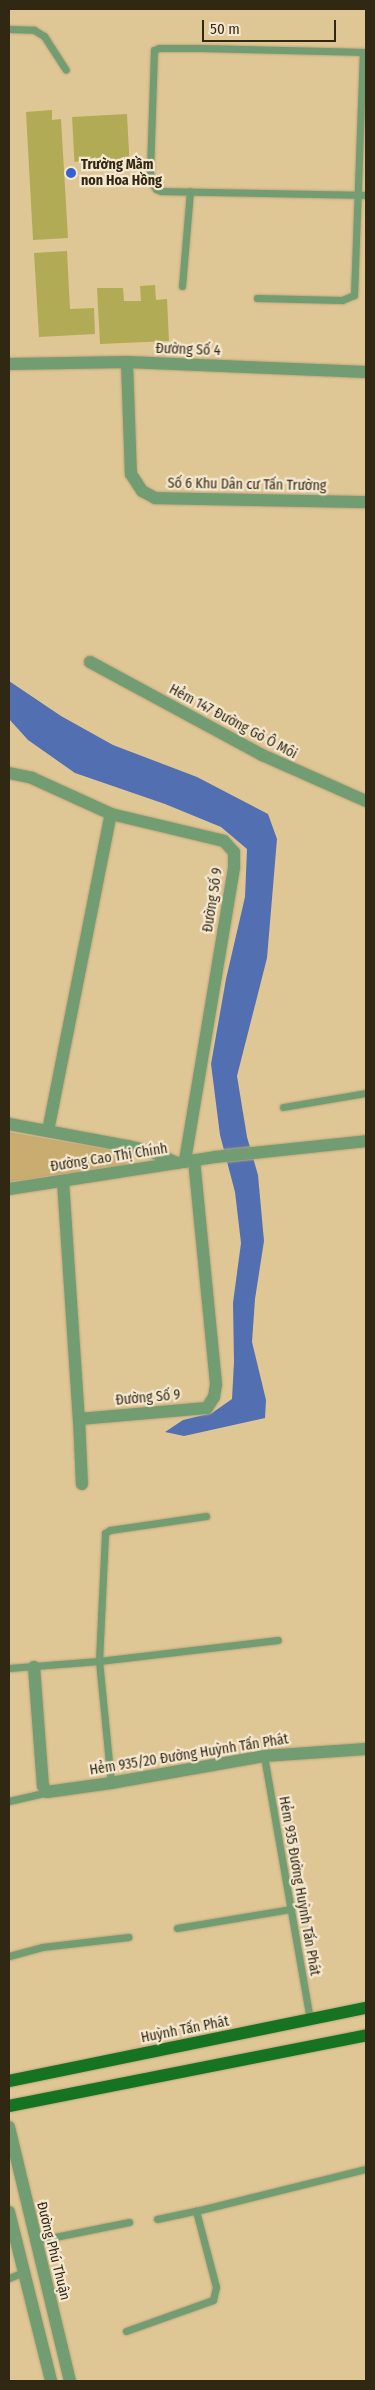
<!DOCTYPE html>
<html>
<head>
<meta charset="utf-8">
<style>
	body { margin:0 }
	#map { position:relative; width:375px; height:2390px; overflow:hidden; background:#dfc695; font-family:"Fira Sans Condensed",sans-serif }
	div>[style] { position:absolute }
	.green>* { inset:0; background:#c9ac70 }
	.water>* { inset:0; background:#526fb1 }
	.building>* { inset:0; background:#b2ab55; transform-origin:0 0 }
	.roads { filter:drop-shadow(0 0 1px #bca67b) drop-shadow(0 0 1px #bca67b) }
	.service>* { height:7px; margin:-3.5px; padding:0 3.5px; transform-origin:3.5px; border-radius:3.5px; background:#729c72 }
	.minor>* { height:12px; margin:-6px; padding:0 6px; transform-origin:6px; border-radius:6px; background:#729c72 }
	.tertiary>* { height:12px; margin:-6px; padding:0 6px; transform-origin:6px; border-radius:6px; background:#729c72 }
	.primary>* { height:12px; margin:-6px; padding:0 6px; transform-origin:6px; border-radius:6px; background:#167322 }
	.dots>* { width:14px; height:14px; translate:-50% -50%; box-sizing:border-box; border:2px solid #f5e8d0; border-radius:50% }
	span { translate:-50% -50%; white-space:nowrap; text-align:center; line-height:1.15; -webkit-text-stroke:4.5px #f5e8d0; paint-order:stroke }
	.poi-label { font-size:14px; color:#312814; font-weight:700 }
	.left { translate:0 -50%; text-align:left }
	.street-label { font-size:14px; color:#312814 }
	.frame { position:absolute; inset:0; border:10px solid #312814; pointer-events:none }
	.scale { position:absolute; left:202px; top:20px; width:134px; height:22px; box-sizing:border-box; border:2px solid #312814; border-top:0; padding-left:6px; font-size:15px; line-height:18px; white-space:nowrap; color:#312814; -webkit-text-stroke:4px #f5e8d0; paint-order:stroke }
</style>
</head>
<body>
<div id="map">
	<div class="green">
		<i style="clip-path:polygon(9px 1132px,106px 1149px,130px 1155px,132px 1161px,123px 1165px,9px 1182px)"></i>
	</div>
	<div class="water">
		<i style="clip-path:polygon(9px 681px,61px 716px,113px 745px,197px 777px,268px 814px,277px 839px,267px 958px,237px 1076px,247px 1137px,258px 1175px,264px 1241px,255px 1299px,252px 1342px,266px 1400px,265px 1418px,184px 1436px,165px 1432px,183px 1420px,212px 1413px,232px 1399px,234px 1362px,233px 1303px,241px 1243px,235px 1192px,220px 1135px,211px 1064px,226px 979px,245px 897px,247px 849px,221px 827px,165px 804px,75px 773px,28px 740px,9px 719px)"></i>
	</div>
	<div class="building">
		<i style="clip-path:polygon(52px 110px,52px 120px,61px 119px,68px 238px,33px 240px,26px 112px)"></i>
		<i style="left:127px;top:114px;width:45px;height:55px;rotate:87deg"></i>
		<i style="clip-path:polygon(67px 251px,70px 309px,94px 308px,95px 334px,39px 337px,34px 253px)"></i>
		<i style="clip-path:polygon(155px 285px,156px 300px,167px 299px,169px 341px,100px 344px,97px 288px,123px 288px,124px 301px,141px 301px,140px 286px)"></i>
	</div>
	<div class="roads">
		<div class="service">
			<i style="left:9px;top:29px;width:25px;rotate:2deg"></i>
			<i style="left:34px;top:30px;width:12px;rotate:31deg"></i>
			<i style="left:44px;top:36px;width:40px;rotate:57.1deg"></i>
			<i style="left:366px;top:52px;width:165px;rotate:-178.6deg"></i>
			<i style="left:201px;top:48px;width:42px;rotate:180deg"></i>
			<i style="left:159px;top:48px;width:5px;rotate:158deg"></i>
			<i style="left:154px;top:50px;width:122px;rotate:91.9deg"></i>
			<i style="left:150px;top:172px;width:10px;rotate:84deg"></i>
			<i style="left:151px;top:182px;width:9px;rotate:54deg"></i>
			<i style="left:156px;top:189px;width:5px;rotate:22deg"></i>
			<i style="left:161px;top:191px;width:205px;rotate:1.1deg"></i>
			<i style="left:182px;top:286px;width:95px;rotate:-85.2deg"></i>
			<i style="left:257px;top:298px;width:85px;rotate:1.3deg"></i>
			<i style="left:342px;top:300px;width:13px;rotate:-23deg"></i>
			<i style="left:354px;top:295px;width:243px;rotate:-87.9deg"></i>
			<i style="left:283px;top:1107px;width:84px;rotate:-9.6deg"></i>
			<i style="left:9px;top:1668px;width:90px;rotate:-4.4deg"></i>
			<i style="left:99px;top:1661px;width:180px;rotate:-6.7deg"></i>
			<i style="left:264px;top:1756px;width:268px;rotate:80.1deg"></i>
			<i style="left:111px;top:1783px;width:123px;rotate:-95.6deg"></i>
			<i style="left:99px;top:1661px;width:128px;rotate:-87.3deg"></i>
			<i style="left:105px;top:1533px;width:6px;rotate:-31deg"></i>
			<i style="left:110px;top:1530px;width:97px;rotate:-8.3deg"></i>
			<i style="left:9px;top:1801px;width:39px;rotate:-13deg"></i>
			<i style="left:177px;top:1928px;width:116px;rotate:-9.5deg"></i>
			<i style="left:9px;top:1956px;width:34px;rotate:-15deg"></i>
			<i style="left:42px;top:1947px;width:87px;rotate:-6.6deg"></i>
			<i style="left:157px;top:2219px;width:40px;rotate:-12deg"></i>
			<i style="left:196px;top:2211px;width:175px;rotate:-13.9deg"></i>
			<i style="left:35px;top:2241px;width:96px;rotate:-11.4deg"></i>
			<i style="left:9px;top:2278px;width:16px;rotate:-22deg"></i>
			<i style="left:126px;top:2331px;width:92px;rotate:-19.6deg"></i>
			<i style="left:213px;top:2300px;width:13px;rotate:-77deg"></i>
			<i style="left:216px;top:2287px;width:79px;rotate:-104.7deg"></i>
		</div>
		<div class="minor">
			<i style="left:127px;top:362px;width:112px;rotate:88deg"></i>
			<i style="left:131px;top:474px;width:20px;rotate:57deg"></i>
			<i style="left:142px;top:491px;width:15px;rotate:28deg"></i>
			<i style="left:155px;top:498px;width:211px;rotate:1.1deg"></i>
			<i style="left:9px;top:364px;width:118px;rotate:-1deg"></i>
			<i style="left:127px;top:362px;width:239px;rotate:2.4deg"></i>
			<i style="left:90px;top:662px;width:196px;rotate:28.4deg"></i>
			<i style="left:262px;top:755px;width:114px;rotate:23.9deg"></i>
			<i style="left:9px;top:773px;width:24px;rotate:12deg"></i>
			<i style="left:32px;top:778px;width:87px;rotate:24.5deg"></i>
			<i style="left:111px;top:814px;width:116px;rotate:13.4deg"></i>
			<i style="left:224px;top:841px;width:15px;rotate:48deg"></i>
			<i style="left:234px;top:852px;width:16px;rotate:90deg"></i>
			<i style="left:234px;top:868px;width:298px;rotate:99.5deg"></i>
			<i style="left:9px;top:1124px;width:121px;rotate:10.5deg"></i>
			<i style="left:128px;top:1146px;width:26px;rotate:13deg"></i>
			<i style="left:153px;top:1152px;width:26px;rotate:25deg"></i>
			<i style="left:48px;top:1131px;width:323px;rotate:-78.8deg"></i>
			<i style="left:63px;top:1181px;width:239px;rotate:86.2deg"></i>
			<i style="left:79px;top:1419px;width:128px;rotate:-4.9deg"></i>
			<i style="left:207px;top:1408px;width:13px;rotate:-58deg"></i>
			<i style="left:214px;top:1397px;width:13px;rotate:-81deg"></i>
			<i style="left:216px;top:1384px;width:224px;rotate:-95.6deg"></i>
			<i style="left:9px;top:1189px;width:208px;rotate:-8.8deg"></i>
			<i style="left:215px;top:1157px;width:152px;rotate:-6deg"></i>
			<i style="left:79px;top:1419px;width:65px;rotate:87.4deg"></i>
			<i style="left:34px;top:1667px;width:119px;rotate:85.7deg"></i>
			<i style="left:43px;top:1786px;width:7px;rotate:56deg"></i>
			<i style="left:47px;top:1792px;width:65px;rotate:-8deg"></i>
			<i style="left:111px;top:1783px;width:155px;rotate:-10deg"></i>
			<i style="left:264px;top:1756px;width:102px;rotate:-3.9deg"></i>
		</div>
		<div class="tertiary">
			<i style="left:9px;top:2127px;width:261px;rotate:76.5deg"></i>
			<i style="left:9px;top:2212px;width:174px;rotate:76deg"></i>
		</div>
		<div class="primary">
			<i style="left:9px;top:2081px;width:364px;rotate:-11.6deg"></i>
			<i style="left:9px;top:2106px;width:364px;rotate:-11.2deg"></i>
		</div>
	</div>
	<div class="dots">
		<i style="left:71px;top:173px;background:#3561d1"></i>
	</div>
	<div class="poi-label">
		<span class="left" style="left:81px;top:173px">Trường Mầm<br>non Hoa Hồng</span>
	</div>
	<div class="street-label">
		<span style="left:188px;top:350px;rotate:2deg">Đường Số 4</span>
		<span style="left:247px;top:485px;rotate:1deg">Số 6 Khu Dân cư Tấn Trường</span>
		<span style="left:233px;top:722px;rotate:28deg">Hẻm 147 Đường Gò Ô Môi</span>
		<span style="left:213px;top:900px;rotate:-81deg">Đường Số 9</span>
		<span style="left:109px;top:1158px;rotate:-9deg">Đường Cao Thị Chính</span>
		<span style="left:148px;top:1398px;rotate:-5deg">Đường Số 9</span>
		<span style="left:189px;top:1755px;rotate:-9deg">Hẻm 935/20 Đường Huỳnh Tấn Phát</span>
		<span style="left:299px;top:1886px;rotate:80deg">Hẻm 935 Đường Huỳnh Tấn Phát</span>
		<span style="left:185px;top:2030px;rotate:-11deg">Huỳnh Tấn Phát</span>
		<span style="left:53px;top:2251px;rotate:76deg">Đường Phú Thuận</span>
	</div>
	<div class="frame"></div>
	<div class="scale">50 m</div>
</div>
</body>
</html>
